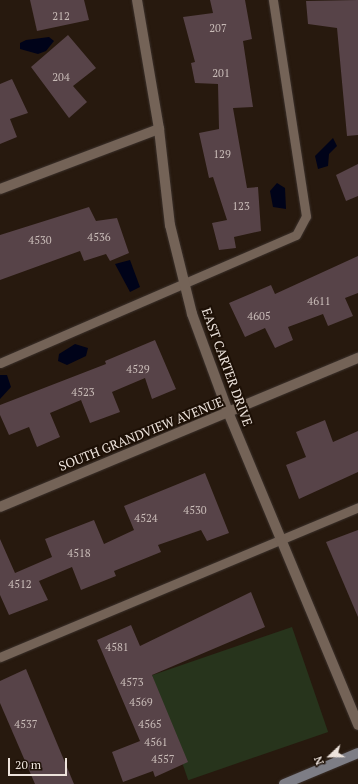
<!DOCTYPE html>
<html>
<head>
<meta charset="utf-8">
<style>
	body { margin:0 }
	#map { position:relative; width:358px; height:784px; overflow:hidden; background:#27190e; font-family:"PT Serif",serif }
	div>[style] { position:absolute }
	.green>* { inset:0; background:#27341c; transform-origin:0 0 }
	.water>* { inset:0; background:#000319 }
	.building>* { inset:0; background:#574348 }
	.roads { filter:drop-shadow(0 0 1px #3b312c) drop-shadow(0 0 1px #3b312c) }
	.service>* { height:9px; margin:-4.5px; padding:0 4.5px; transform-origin:4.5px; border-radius:4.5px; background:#746357 }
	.minor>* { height:10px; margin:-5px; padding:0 5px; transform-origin:5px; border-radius:5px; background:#746357 }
	.secondary>* { height:10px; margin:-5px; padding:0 5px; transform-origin:5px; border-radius:5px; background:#7d7d85 }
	span { translate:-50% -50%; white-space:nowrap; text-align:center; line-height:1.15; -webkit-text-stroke:4px #1d1006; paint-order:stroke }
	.number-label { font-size:11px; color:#c8bbb7 }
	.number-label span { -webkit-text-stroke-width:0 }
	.street-label { font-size:13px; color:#ede3dc }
	.north { position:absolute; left:310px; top:736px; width:40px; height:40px; -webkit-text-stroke:3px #1d1006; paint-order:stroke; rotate:248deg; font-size:11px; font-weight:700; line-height:16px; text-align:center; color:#ede3dc }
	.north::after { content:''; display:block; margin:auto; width:14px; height:18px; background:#ede3dc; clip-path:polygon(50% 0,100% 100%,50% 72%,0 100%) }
	.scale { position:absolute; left:8px; top:758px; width:59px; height:18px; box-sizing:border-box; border:2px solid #ede3dc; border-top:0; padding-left:5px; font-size:12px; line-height:14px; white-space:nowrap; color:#ede3dc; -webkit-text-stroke:3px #1d1006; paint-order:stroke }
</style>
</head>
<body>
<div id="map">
	<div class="green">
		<i style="left:292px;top:627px;width:111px;height:148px;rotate:71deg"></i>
	</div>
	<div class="water">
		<i style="clip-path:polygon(49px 37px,54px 41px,46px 51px,38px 54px,20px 49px,20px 43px,26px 40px)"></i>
		<i style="clip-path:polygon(333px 138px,337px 146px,329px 154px,328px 166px,318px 169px,315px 156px)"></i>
		<i style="clip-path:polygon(277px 183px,285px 188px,286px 209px,273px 207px,270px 191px)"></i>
		<i style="clip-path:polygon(130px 260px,140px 287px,130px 292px,115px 264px)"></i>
		<i style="clip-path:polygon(75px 344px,88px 348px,86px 356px,67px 365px,58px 361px,59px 354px)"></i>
		<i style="clip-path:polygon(0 375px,7px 375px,11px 387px,0 399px)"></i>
	</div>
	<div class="building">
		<i style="clip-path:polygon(30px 0,84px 0,89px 20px,37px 31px)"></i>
		<i style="clip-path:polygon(210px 0,245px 0,252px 39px,243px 41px,253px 107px,233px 108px,247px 188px,258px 187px,261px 231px,234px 237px,236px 248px,219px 250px,212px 223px,227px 220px,213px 177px,209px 178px,199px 133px,219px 129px,218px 84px,195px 83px,191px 63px,195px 62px,183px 17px,213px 13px)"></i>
		<i style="clip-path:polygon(358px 0,358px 135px,347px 136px,337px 28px,308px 24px,306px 1px)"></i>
		<i style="clip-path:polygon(68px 35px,96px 68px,73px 86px,87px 102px,69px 118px,31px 67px)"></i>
		<i style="clip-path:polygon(12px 79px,28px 113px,10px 119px,17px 137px,0 144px,0 84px)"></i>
		<i style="clip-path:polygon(358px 164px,358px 196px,346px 201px,336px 175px)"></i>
		<i style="clip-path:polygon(89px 207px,96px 221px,117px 218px,129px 253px,110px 261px,106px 254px,84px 261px,80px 251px,0 280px,0 235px)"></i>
		<i style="clip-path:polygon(358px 256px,358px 293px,345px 298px,353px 316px,328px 326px,323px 314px,288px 327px,293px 340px,275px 348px,265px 328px,245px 337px,229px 303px,271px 285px,275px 294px)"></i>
		<i style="clip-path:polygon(155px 340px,176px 389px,152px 399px,145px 378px,112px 392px,120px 412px,90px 423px,81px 400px,50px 413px,60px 437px,37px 447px,29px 427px,9px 435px,0 415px,0 405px,106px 364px,105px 361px)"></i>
		<i style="clip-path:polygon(325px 420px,333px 442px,358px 431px,358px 472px,299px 499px,286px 465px,306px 457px,296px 432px)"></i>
		<i style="clip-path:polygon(205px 473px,229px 533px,207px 541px,201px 530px,158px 545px,161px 552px,114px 571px,116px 576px,81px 590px,72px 567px,39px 581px,48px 600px,9px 615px,0 595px,0 539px,15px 573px,52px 557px,45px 539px,94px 520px,104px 544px,134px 530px,124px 506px)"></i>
		<i style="clip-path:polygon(358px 530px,358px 617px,326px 542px)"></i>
		<i style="clip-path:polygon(251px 592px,265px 627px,152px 675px,188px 762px,155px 777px,153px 771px,123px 782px,112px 752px,140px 741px,97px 640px,131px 625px,140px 646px)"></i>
		<i style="clip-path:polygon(26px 669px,74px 784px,35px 784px,0 703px,0 681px)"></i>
	</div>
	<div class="roads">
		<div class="service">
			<i style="left:0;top:363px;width:322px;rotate:-23.4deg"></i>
			<i style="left:296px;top:235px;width:21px;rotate:-62deg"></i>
			<i style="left:306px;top:216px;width:219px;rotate:-98.7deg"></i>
			<i style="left:0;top:657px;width:388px;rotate:-22.7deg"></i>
		</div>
		<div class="minor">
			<i style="left:137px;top:0;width:131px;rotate:80.3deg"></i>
			<i style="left:159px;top:129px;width:97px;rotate:83.5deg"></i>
			<i style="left:170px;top:225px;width:92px;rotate:76.1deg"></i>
			<i style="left:192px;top:314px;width:104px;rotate:69.8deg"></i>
			<i style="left:228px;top:412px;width:339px;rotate:67.4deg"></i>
			<i style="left:0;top:189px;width:170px;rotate:-20.7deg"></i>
			<i style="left:0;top:507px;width:388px;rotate:-22.6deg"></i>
		</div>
		<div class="secondary">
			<i style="left:284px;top:784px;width:80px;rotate:-22.7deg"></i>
		</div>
	</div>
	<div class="number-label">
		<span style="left:61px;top:16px">212</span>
		<span style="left:218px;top:28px">207</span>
		<span style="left:221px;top:73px">201</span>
		<span style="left:61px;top:77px">204</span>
		<span style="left:222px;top:154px">129</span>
		<span style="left:241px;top:206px">123</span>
		<span style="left:99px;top:237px">4536</span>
		<span style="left:40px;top:240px">4530</span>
		<span style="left:319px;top:301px">4611</span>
		<span style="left:259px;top:316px">4605</span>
		<span style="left:138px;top:369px">4529</span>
		<span style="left:83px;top:392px">4523</span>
		<span style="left:195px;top:510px">4530</span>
		<span style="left:146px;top:518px">4524</span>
		<span style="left:79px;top:553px">4518</span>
		<span style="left:20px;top:584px">4512</span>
		<span style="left:117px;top:647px">4581</span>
		<span style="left:132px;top:682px">4573</span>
		<span style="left:141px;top:702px">4569</span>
		<span style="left:26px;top:724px">4537</span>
		<span style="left:150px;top:724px">4565</span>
		<span style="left:156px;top:742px">4561</span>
		<span style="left:163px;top:759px">4557</span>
	</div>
	<div class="street-label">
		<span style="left:227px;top:367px;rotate:70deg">EAST CARTER DRIVE</span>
		<span style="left:141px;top:434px;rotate:-22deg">SOUTH GRANDVIEW AVENUE</span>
	</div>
	<div class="north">N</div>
	<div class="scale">20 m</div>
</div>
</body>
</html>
